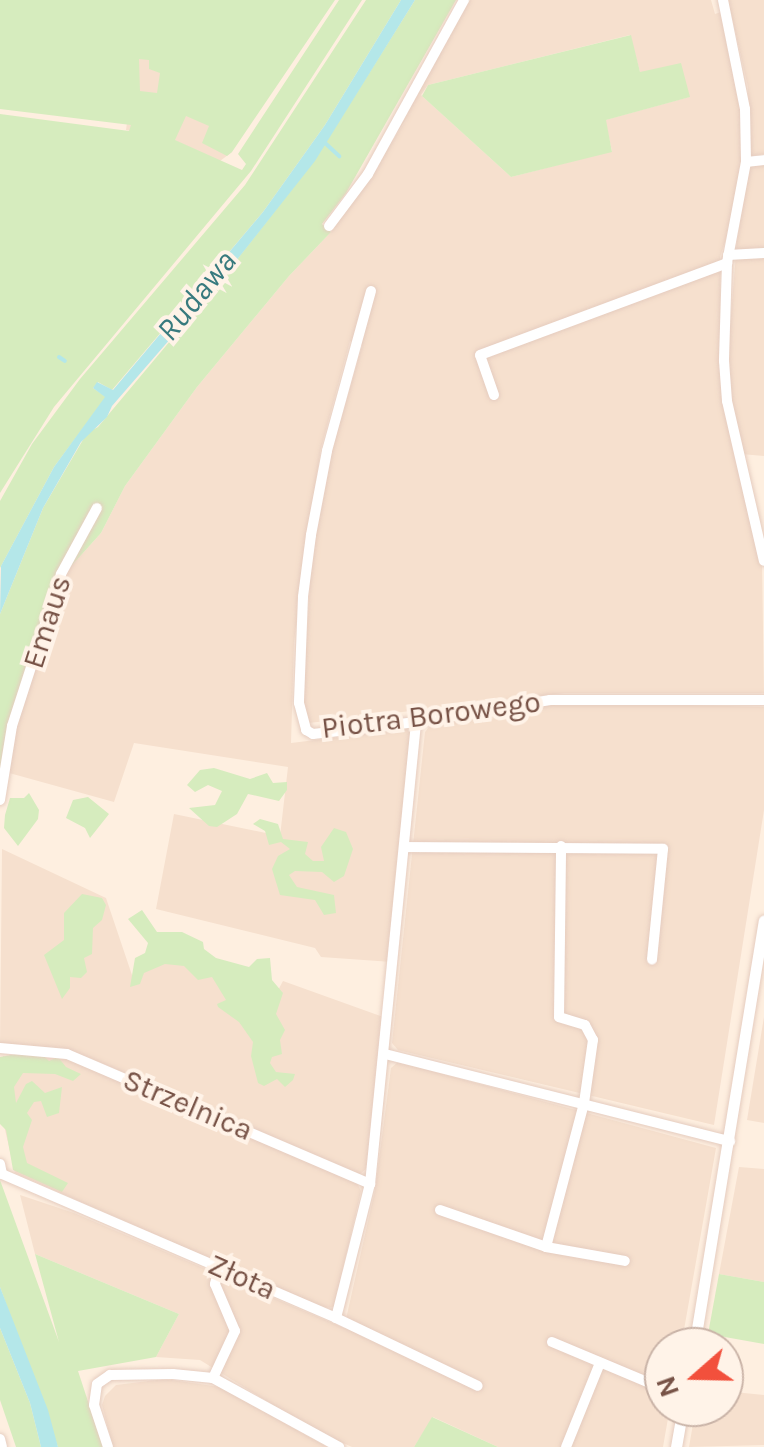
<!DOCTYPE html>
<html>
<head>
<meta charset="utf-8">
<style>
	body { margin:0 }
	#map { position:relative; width:764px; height:1447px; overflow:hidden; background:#feefe0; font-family:Karla,sans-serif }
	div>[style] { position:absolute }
	.residential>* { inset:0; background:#f6e0ce }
	.green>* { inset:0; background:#d6ecbe }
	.water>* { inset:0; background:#b4e7e9 }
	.stream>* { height:4px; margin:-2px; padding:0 2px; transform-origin:2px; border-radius:2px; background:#b4e7e9 }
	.roads { filter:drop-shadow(0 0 2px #e5ccbf) drop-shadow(0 0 2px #e5ccbf) }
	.minor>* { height:10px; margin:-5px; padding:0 5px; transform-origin:5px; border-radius:5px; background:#fff }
	.tertiary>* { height:11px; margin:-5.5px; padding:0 5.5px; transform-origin:5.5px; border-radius:5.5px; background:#fff }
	span { translate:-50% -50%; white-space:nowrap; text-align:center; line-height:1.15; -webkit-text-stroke:8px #fff3e8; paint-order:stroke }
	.street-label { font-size:30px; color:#775246 }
	.water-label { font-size:32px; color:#387a7e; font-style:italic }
	.north { position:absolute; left:644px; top:1327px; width:100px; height:100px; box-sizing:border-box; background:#fff3e8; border:2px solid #c9b3a7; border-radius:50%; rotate:250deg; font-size:28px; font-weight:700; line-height:40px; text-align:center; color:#775246 }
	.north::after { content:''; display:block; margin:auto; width:35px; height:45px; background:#f2503c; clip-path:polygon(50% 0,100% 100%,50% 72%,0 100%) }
</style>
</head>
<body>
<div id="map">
	<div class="residential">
		<i style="clip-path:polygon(evenodd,470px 0,711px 0,715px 14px,721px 12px,743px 116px,742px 154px,730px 227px,720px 257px,721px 391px,762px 562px,764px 693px,564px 693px,309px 723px,303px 707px,311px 563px,333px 447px,362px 346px,350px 341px,321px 448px,306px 546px,294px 642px,291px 743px,407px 729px,412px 735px,392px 962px,321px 957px,315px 948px,156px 909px,174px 814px,280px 836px,288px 767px,134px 743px,114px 802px,2px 771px,65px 573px,101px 533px,125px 486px,197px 387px,289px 276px,331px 232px,409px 116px,339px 214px,470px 0,630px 35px,640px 72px,689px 97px,605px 120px,612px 151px,511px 177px,421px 95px,428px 85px,630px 35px)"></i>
		<i style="clip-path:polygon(728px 0,764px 0,764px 154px,750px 156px,748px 87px)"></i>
		<i style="clip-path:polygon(136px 58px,165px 60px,232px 152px,220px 161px,145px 127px,143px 133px,126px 130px)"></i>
		<i style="clip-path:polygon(764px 165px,764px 456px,741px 454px,731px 397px,729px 341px,737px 241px,749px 166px)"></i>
		<i style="clip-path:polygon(612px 703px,764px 707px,764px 810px,714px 1125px,398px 1050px,392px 1043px,425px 732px,433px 722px,542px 705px)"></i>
		<i style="clip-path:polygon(2px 849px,106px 898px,134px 981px,154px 948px,276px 994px,283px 981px,386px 1018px,367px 1168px,360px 1174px,90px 1058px,65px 1051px,0 1046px)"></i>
		<i style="clip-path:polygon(764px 1017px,764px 1123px,747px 1120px)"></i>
		<i style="clip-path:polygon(3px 1056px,53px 1057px,79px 1062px,357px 1183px,361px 1191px,334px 1307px,323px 1308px,15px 1173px,0 1108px)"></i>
		<i style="clip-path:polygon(398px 1062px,716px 1148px,681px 1347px,664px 1347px,664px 1407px,670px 1407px,663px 1447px,498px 1447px,433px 1417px,414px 1447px,352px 1447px,314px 1430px,200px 1360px,156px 1357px,179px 1314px,35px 1254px,20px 1195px,74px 1213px,344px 1328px,375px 1190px,391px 1068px)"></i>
		<i style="clip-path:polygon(739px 1167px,764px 1169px,764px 1282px,719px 1274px)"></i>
		<i style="clip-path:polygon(165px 1379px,220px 1387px,327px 1447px,113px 1447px,102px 1405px,105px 1396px,116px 1385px)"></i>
		<i style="clip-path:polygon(724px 1391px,764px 1395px,764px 1445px,689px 1447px,696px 1407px,724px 1407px)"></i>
	</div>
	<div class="green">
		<i style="clip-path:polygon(evenodd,0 0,335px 0,232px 152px,227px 156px,202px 143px,209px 126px,186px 116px,175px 140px,242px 170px,246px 164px,238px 154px,339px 0,362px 0,251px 171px,54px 407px,0 493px,0 114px,129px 131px,131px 125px,0 109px,0 0,139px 59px,149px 60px,149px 69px,160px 73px,157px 93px,140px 91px,139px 59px)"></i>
		<i style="clip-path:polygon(366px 0,401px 0,325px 125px,263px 212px,112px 390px,98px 382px,93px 388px,106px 397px,54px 467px,0 568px,0 501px,32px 444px,80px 379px,245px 185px)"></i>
		<i style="clip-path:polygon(415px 0,456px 0,346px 193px,322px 224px,331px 232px,289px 276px,197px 387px,125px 486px,101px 533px,65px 573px,0 781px,0 614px,43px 508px,87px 433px,98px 427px,217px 285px,314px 161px)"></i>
		<i style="clip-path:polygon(631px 35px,640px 72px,681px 63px,690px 97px,606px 120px,612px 152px,511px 177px,422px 96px,428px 85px)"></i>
		<i style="clip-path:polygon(214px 768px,250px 779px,267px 773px,273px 783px,287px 782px,287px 790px,279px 801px,248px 794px,237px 814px,217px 827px,209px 826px,189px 808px,215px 805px,222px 791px,208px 785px,195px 792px,187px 785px,200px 770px)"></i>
		<i style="clip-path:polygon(29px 793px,39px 810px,38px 819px,18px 846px,4px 828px,5px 815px,10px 798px,24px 798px)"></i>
		<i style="clip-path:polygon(88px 797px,109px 814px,90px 838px,85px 828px,66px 818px,73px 800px)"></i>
		<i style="clip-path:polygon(260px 819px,278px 824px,283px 839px,308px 842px,305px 854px,313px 861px,324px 861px,321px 847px,334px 828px,346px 832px,353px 849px,344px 876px,334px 882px,322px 872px,295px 871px,289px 875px,297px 887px,334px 895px,336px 913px,324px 915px,315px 900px,280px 895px,272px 869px,278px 856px,290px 849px,281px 842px,269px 845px,265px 831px,253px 824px)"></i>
		<i style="clip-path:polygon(82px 894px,102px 898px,106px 905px,102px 920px,93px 928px,92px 954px,84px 958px,87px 972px,81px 978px,70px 977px,70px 988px,62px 999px,44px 955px,64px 940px,64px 913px)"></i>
		<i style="clip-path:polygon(142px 910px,157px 932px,182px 932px,203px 942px,204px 949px,216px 958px,249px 967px,257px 959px,270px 958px,272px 980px,283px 993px,276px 1014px,285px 1030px,280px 1040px,282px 1054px,272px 1057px,270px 1063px,276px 1072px,295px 1074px,293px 1080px,285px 1087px,277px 1079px,264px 1086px,258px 1083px,251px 1056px,253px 1042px,239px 1022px,218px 1007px,217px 1004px,226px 1000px,212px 977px,198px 980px,184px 966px,165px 964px,144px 973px,140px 984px,130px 987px,135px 958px,145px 953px,148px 943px,128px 919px)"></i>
		<i style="clip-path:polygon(16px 1054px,44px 1056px,49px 1061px,58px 1057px,66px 1067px,81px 1074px,73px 1081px,55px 1074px,23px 1073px,14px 1087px,16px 1103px,26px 1084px,32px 1081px,45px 1093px,62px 1087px,59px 1113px,47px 1117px,41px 1101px,34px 1102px,27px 1113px,32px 1120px,23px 1147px,27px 1163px,68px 1183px,62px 1192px,13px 1170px,6px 1130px,0 1124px,0 1057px)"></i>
		<i style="clip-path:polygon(0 1180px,59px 1342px,35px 1254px,179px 1314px,156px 1357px,78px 1371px,103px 1447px,58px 1447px,0 1287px)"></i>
		<i style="clip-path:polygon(719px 1274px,764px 1282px,764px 1344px,708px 1334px)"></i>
		<i style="clip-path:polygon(0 1328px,30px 1403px,41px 1447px,16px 1447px,0 1400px)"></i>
		<i style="clip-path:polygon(432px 1417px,498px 1447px,414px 1447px)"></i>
	</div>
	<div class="water">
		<i style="clip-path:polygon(401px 0,415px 0,315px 161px,217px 285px,112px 406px,107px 417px,81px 442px,43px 508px,0 614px,1px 566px,54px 467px,105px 397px,93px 388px,97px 382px,113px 390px,263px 212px,325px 125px)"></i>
		<i style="clip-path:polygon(0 1287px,48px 1410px,58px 1447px,41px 1447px,30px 1403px,0 1328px)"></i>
	</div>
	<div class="stream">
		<i style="left:324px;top:142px;width:21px;rotate:43deg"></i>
		<i style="left:59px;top:357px;width:7px;rotate:34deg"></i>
	</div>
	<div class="roads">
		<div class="minor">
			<i style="left:723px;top:0;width:111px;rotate:78.6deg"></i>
			<i style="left:745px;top:109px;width:53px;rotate:88.9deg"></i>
			<i style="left:746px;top:162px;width:103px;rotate:100.7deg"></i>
			<i style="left:727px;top:263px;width:98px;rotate:91.8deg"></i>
			<i style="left:724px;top:361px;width:40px;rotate:85.7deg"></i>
			<i style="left:727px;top:401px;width:164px;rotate:77deg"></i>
			<i style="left:746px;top:162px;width:18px;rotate:-6deg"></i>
			<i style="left:329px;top:226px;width:65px;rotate:-53.1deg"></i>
			<i style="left:368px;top:174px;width:199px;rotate:-61.1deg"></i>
			<i style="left:728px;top:255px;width:36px;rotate:-3deg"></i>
			<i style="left:371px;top:291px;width:166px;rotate:105.4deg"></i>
			<i style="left:327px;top:451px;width:86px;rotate:100.8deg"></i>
			<i style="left:311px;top:535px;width:63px;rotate:97.4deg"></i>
			<i style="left:303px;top:597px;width:106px;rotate:92.2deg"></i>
			<i style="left:299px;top:703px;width:28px;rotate:75deg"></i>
			<i style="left:306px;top:730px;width:8px;rotate:30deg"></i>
			<i style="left:313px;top:734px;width:104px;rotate:-6.6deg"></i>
			<i style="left:416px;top:722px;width:136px;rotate:-9.3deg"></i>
			<i style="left:550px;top:700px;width:214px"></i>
			<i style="left:494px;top:395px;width:42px;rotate:-109.3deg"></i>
			<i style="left:480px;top:355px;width:264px;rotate:-20.4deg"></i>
			<i style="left:0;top:800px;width:75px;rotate:-80.8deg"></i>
			<i style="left:12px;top:726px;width:160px;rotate:-72.1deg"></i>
			<i style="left:61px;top:574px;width:75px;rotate:-61.4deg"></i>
			<i style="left:406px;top:847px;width:257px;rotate:0.4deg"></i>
			<i style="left:663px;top:849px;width:111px;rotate:95.7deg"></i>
			<i style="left:0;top:1048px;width:67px;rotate:5.1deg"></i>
			<i style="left:67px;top:1054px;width:330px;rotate:23.2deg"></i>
			<i style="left:385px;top:1054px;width:356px;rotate:14.2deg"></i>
			<i style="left:0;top:1164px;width:10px;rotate:79deg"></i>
			<i style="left:2px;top:1174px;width:364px;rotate:23.3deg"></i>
			<i style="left:336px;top:1318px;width:157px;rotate:25.6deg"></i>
			<i style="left:440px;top:1210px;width:112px;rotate:19.2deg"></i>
			<i style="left:546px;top:1247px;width:80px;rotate:10deg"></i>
			<i style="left:546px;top:1247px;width:149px;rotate:-75.2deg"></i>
			<i style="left:584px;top:1103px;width:64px;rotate:-81.9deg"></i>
			<i style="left:593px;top:1040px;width:17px;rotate:-118deg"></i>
			<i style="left:585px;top:1025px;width:27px;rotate:-163deg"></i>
			<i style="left:559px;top:1017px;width:171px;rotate:-89.3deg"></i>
			<i style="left:336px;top:1318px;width:138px;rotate:-75.8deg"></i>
			<i style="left:370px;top:1184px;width:464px;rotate:-84.3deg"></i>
			<i style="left:552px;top:1342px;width:121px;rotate:22.8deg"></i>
			<i style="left:213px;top:1378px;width:52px;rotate:-64.9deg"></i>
			<i style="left:235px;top:1331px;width:51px;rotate:-113.1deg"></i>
			<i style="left:215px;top:1284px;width:17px;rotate:-77deg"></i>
			<i style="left:0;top:1439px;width:8px;rotate:76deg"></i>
			<i style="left:108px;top:1447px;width:44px;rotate:-108.4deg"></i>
			<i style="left:94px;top:1405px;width:21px;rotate:-82deg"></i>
			<i style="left:97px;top:1384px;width:16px;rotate:-35deg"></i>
			<i style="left:110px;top:1375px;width:63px;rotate:-0.9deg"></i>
			<i style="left:173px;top:1374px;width:40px;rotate:5.7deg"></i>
			<i style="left:213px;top:1378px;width:144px;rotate:28.7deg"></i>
			<i style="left:566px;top:1447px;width:91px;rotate:-68deg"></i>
		</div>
		<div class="tertiary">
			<i style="left:694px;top:1347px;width:432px;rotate:-80.7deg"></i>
			<i style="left:676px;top:1447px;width:41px;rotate:-80.1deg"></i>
		</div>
	</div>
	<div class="street-label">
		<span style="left:47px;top:622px;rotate:-72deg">Emaus</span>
		<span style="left:431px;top:715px;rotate:-7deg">Piotra Borowego</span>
		<span style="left:188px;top:1105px;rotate:23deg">Strzelnica</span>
		<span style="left:242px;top:1277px;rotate:24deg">Złota</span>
	</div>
	<div class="water-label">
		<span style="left:197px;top:296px;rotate:-51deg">Rudawa</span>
	</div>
	<div class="north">N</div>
</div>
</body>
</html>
